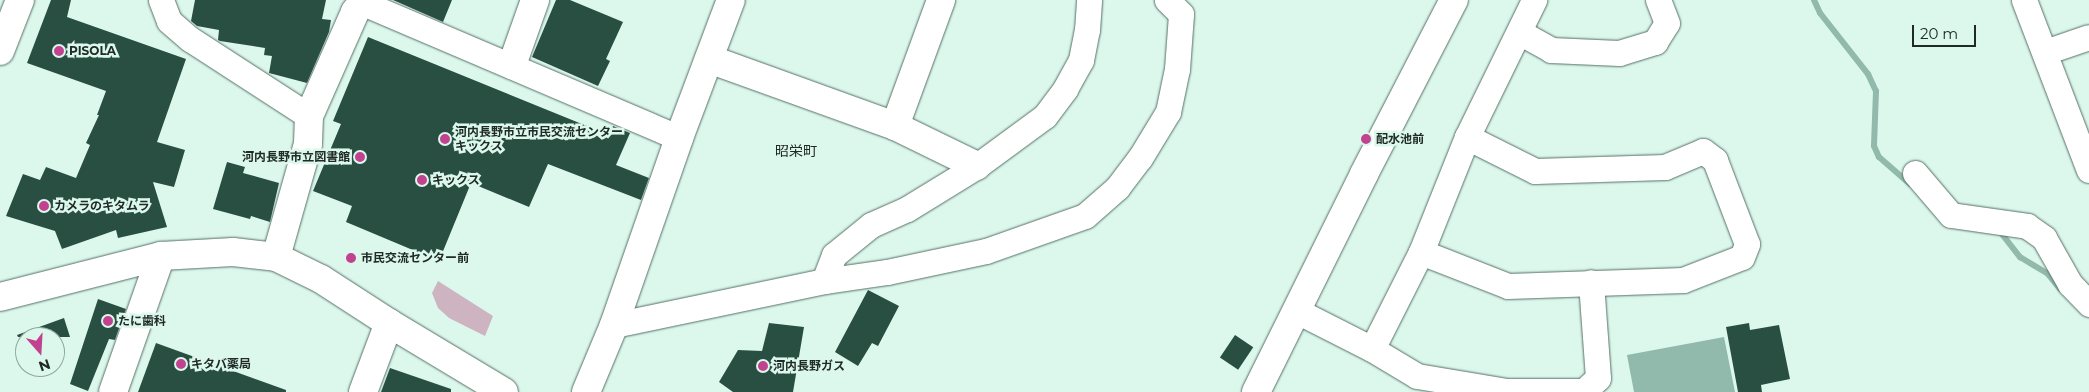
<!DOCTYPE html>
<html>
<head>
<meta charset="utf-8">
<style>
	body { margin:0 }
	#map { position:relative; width:2089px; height:392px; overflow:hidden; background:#dcf8ed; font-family:Montserrat,"Noto Sans JP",sans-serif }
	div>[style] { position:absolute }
	.green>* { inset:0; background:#ceb4c1 }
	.water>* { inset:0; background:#91baac }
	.stream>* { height:6px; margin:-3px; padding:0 3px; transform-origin:3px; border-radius:3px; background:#91baac }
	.building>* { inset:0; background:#294f43; transform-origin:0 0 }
	.roads { filter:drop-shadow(0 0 1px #566f66) drop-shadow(0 0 1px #566f66) }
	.street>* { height:25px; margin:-12.5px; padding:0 12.5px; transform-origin:12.5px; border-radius:12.5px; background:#fff }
	.secondary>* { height:28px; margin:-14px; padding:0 14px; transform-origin:14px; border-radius:14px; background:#fff }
	.highway>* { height:28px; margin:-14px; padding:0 14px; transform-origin:14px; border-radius:14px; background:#fff }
	.dots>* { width:14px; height:14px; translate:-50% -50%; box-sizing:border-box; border:2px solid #dcf8ed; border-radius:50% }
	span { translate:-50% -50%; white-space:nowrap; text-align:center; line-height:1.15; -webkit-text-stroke:5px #dcf8ed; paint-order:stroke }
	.poi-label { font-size:12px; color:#202a27; font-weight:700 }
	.left { translate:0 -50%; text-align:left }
	.right { translate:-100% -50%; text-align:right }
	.neighbourhood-label { font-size:14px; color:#202a27 }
	.north { position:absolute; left:15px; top:327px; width:50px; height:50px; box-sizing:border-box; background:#dcf8ed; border:1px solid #91a69e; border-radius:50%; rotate:161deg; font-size:14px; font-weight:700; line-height:20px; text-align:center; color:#202a27 }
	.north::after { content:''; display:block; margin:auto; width:18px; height:22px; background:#c14390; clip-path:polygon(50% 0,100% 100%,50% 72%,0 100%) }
	.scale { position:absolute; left:1912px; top:25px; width:64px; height:22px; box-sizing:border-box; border:2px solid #202a27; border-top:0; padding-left:6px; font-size:15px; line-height:18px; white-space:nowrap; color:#202a27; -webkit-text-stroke:4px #dcf8ed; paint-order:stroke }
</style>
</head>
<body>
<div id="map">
	<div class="green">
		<i style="clip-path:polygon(438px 281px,493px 316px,485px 336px,449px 318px,438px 308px,432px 293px)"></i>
	</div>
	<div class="water">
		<i style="clip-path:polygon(1724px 337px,1735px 392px,1634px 392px,1627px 355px)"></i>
	</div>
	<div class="stream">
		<i style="left:1814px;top:0;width:14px;rotate:65deg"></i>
		<i style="left:1820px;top:13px;width:78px;rotate:51.8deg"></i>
		<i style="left:1868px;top:74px;width:19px;rotate:65deg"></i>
		<i style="left:1876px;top:91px;width:55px;rotate:92.1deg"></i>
		<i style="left:1874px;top:146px;width:12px;rotate:66deg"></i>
		<i style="left:1879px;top:157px;width:41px;rotate:41.1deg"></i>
		<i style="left:1998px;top:229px;width:36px;rotate:52deg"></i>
		<i style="left:2020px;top:257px;width:33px;rotate:31deg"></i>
		<i style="left:2048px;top:274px;width:19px;rotate:51deg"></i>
	</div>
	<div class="building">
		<i style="clip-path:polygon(51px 0,71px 0,67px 17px,186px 59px,157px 142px,185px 150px,174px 187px,153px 182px,167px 227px,118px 238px,116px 230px,62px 249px,55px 231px,6px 216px,23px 174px,40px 180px,46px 167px,76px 178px,90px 145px,86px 143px,99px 115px,97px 115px,106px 91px,27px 63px)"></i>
		<i style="clip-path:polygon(195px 0,326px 0,322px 19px,331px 20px,329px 32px,307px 83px,269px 73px,272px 56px,264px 55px,265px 48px,220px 41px,218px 40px,219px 30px,197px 26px,191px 21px)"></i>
		<i style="clip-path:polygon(393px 0,452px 0,443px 22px)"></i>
		<i style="clip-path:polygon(556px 0,570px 0,623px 22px,606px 59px,610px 61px,598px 86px,532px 57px)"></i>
		<i style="clip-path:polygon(368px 37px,609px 135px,613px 126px,630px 133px,616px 165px,649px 178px,641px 200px,548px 164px,529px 207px,471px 183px,439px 261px,346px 222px,352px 206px,313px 191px,341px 124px,333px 121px)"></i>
		<i style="clip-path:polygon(227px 162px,245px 167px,243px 173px,279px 183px,270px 222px,251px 216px,250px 219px,213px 209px)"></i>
		<i style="clip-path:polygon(868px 290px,899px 306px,878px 346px,872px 343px,858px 366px,835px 352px)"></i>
		<i style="clip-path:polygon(98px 299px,126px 309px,115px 340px,109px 339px,88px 391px,70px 384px)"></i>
		<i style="clip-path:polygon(64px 318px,70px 337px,18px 337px,17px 335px)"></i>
		<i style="clip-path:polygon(769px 323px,804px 327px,793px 392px,733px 392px,719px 382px,738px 350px,762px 351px)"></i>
		<i style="clip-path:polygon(1749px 323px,1750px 330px,1779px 325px,1790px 379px,1761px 385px,1762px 392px,1738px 392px,1726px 327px)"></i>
		<i style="left:1235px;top:335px;width:22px;height:27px;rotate:34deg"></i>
		<i style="clip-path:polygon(156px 343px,286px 390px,286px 392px,138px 392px)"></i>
		<i style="clip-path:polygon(390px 368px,451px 389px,451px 392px,381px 392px)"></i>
	</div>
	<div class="roads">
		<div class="street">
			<i style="left:161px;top:0;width:22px;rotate:69deg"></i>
			<i style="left:169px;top:21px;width:28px;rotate:41deg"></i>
			<i style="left:190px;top:39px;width:142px;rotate:32.9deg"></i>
			<i style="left:2024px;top:0;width:182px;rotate:69.1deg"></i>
			<i style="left:363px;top:3px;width:344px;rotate:23.1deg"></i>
			<i style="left:1519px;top:32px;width:37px;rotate:29deg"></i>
			<i style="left:1551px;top:50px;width:68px;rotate:2.5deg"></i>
			<i style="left:1619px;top:53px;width:38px;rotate:-17deg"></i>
			<i style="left:1655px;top:42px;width:22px;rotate:-58deg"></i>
			<i style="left:1667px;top:23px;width:25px;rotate:-111deg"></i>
			<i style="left:2045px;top:52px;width:46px;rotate:-18.8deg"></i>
			<i style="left:1915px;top:173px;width:55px;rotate:49.4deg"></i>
			<i style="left:1951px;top:215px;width:77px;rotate:8.2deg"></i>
			<i style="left:2027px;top:226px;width:21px;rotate:35deg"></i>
			<i style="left:2044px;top:238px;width:53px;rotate:60.5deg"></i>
			<i style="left:2070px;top:284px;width:28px;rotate:46deg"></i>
			<i style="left:1421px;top:252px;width:93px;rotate:21.3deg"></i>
			<i style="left:1508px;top:286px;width:175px;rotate:-2deg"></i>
			<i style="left:1683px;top:280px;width:63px;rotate:-21.3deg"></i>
			<i style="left:1742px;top:257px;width:14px;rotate:-69deg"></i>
			<i style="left:1747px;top:244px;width:90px;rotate:-110.9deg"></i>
			<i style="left:1715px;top:160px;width:15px;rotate:-143deg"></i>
			<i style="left:1703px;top:151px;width:41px;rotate:157.2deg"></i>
			<i style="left:1665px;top:167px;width:130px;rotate:178.2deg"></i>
			<i style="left:1535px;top:171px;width:76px;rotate:-153.4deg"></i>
			<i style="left:824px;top:281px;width:28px;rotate:-69deg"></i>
			<i style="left:834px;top:255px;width:48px;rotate:-39deg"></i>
			<i style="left:871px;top:225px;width:39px;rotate:-24deg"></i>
			<i style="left:907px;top:209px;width:82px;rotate:-31.6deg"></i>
			<i style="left:977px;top:166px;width:84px;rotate:-36.3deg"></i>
			<i style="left:1045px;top:116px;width:34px;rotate:-53deg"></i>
			<i style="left:1065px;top:89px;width:33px;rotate:-61deg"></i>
			<i style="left:1081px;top:60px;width:31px;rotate:-79deg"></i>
			<i style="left:1087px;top:30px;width:30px;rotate:-86deg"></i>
			<i style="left:1297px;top:311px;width:84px;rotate:26.9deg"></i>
			<i style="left:1372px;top:349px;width:52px;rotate:31deg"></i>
			<i style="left:1417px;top:376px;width:91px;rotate:9.5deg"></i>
			<i style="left:1507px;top:391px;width:77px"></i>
			<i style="left:1584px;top:391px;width:19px;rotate:-43deg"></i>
			<i style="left:1598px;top:378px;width:96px;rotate:-94.2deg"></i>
			<i style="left:614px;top:325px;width:215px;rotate:-11.8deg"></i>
			<i style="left:824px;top:281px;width:64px;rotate:-8.1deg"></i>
			<i style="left:887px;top:272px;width:101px;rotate:-12deg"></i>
			<i style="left:986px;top:251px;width:105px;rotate:-19.5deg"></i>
			<i style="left:1085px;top:216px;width:43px;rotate:-41.2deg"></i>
			<i style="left:1117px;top:188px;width:38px;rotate:-53deg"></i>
			<i style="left:1140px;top:158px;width:54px;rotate:-58.7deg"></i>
			<i style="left:1168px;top:112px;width:44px;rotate:-78.2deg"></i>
			<i style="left:1177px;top:69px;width:55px;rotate:-85.8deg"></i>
			<i style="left:1181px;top:14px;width:20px;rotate:-135deg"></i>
			<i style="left:1372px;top:349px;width:109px;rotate:-63.2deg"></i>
			<i style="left:1421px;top:252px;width:124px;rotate:-68.2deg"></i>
			<i style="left:1467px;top:137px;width:153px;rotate:-63.9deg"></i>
		</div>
		<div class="secondary">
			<i style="left:709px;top:59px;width:198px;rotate:19.8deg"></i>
			<i style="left:895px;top:126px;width:91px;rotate:26deg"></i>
			<i style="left:512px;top:65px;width:69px;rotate:-70.5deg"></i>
			<i style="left:895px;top:126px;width:134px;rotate:-69.9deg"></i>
			<i style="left:276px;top:257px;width:117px;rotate:-74.2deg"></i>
			<i style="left:308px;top:144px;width:28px;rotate:-88deg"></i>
			<i style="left:309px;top:116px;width:114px;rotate:-66.1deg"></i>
			<i style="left:355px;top:12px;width:15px;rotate:-53deg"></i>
			<i style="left:0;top:297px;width:166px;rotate:-14.3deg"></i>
			<i style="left:161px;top:256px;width:72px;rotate:-3.2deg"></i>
			<i style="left:233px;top:252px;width:43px;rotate:6.6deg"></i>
			<i style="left:276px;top:257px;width:50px;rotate:26.1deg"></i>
			<i style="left:321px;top:279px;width:81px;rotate:32.9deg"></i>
			<i style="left:389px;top:323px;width:134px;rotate:31deg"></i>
			<i style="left:113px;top:392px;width:144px;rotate:-70.6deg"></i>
			<i style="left:363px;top:392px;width:74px;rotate:-69.4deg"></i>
			<i style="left:586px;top:392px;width:73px;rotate:-67.3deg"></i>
			<i style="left:614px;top:325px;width:198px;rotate:-70.8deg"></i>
			<i style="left:679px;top:138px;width:147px;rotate:-69.4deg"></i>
			<i style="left:1256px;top:392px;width:243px;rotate:-63.6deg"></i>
			<i style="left:1364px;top:174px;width:196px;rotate:-62.7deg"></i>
		</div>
		<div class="highway">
			<i style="left:0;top:51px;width:55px;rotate:-68.6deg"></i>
		</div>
	</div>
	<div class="dots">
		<i style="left:59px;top:51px;background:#c14390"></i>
		<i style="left:445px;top:139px;background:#c14390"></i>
		<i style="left:1366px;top:139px;background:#c14390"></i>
		<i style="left:360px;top:157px;background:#c14390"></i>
		<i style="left:422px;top:180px;background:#c14390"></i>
		<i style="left:44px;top:206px;background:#c14390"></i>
		<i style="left:351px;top:258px;background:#c14390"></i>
		<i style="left:108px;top:321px;background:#c14390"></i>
		<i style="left:181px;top:364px;background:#c14390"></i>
		<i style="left:763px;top:366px;background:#c14390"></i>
	</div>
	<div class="poi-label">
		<span class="left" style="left:69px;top:51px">PISOLA</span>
		<span class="left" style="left:455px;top:139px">河内長野市立市民交流センター<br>キックス</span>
		<span class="left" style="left:1376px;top:139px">配水池前</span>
		<span class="right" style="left:350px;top:157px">河内長野市立図書館</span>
		<span class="left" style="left:432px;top:180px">キックス</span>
		<span class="left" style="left:54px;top:206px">カメラのキタムラ</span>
		<span class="left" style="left:361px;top:258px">市民交流センター前</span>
		<span class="left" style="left:118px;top:321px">たに歯科</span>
		<span class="left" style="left:191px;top:364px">キタバ薬局</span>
		<span class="left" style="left:773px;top:366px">河内長野ガス</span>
	</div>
	<div class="neighbourhood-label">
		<span style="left:796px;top:151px">昭栄町</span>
	</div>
	<div class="north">N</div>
	<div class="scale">20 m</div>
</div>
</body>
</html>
